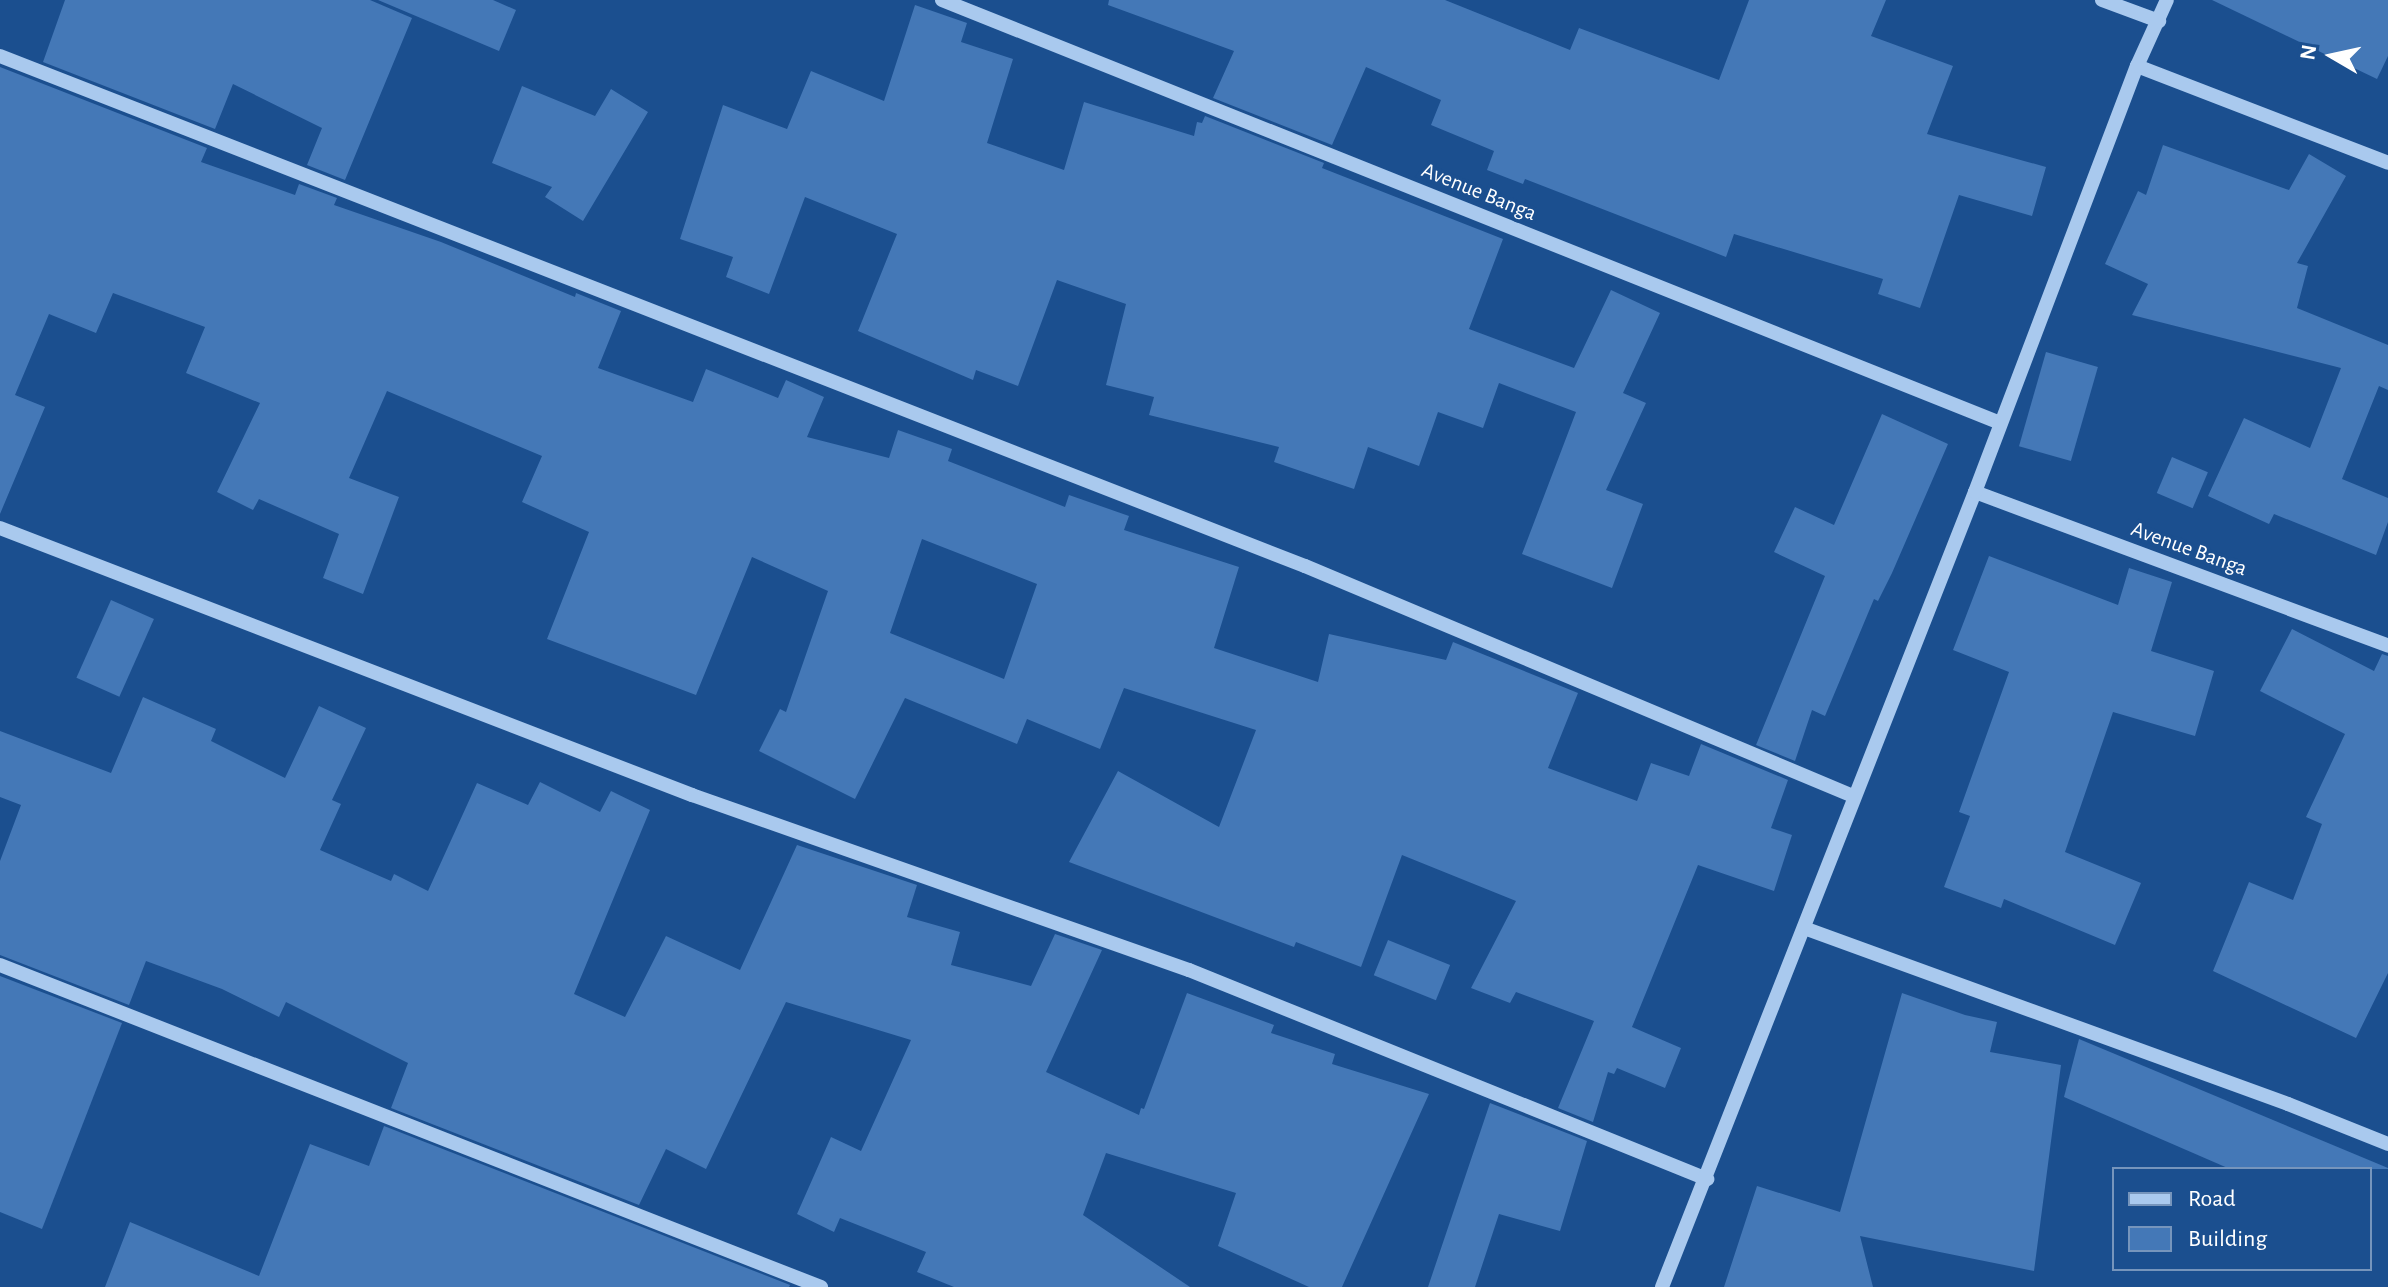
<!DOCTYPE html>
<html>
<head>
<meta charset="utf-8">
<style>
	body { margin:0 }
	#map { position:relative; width:2388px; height:1287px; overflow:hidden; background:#1b4f8f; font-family:"Alegreya Sans",sans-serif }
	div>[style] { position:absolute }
	.building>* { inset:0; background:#4478b7; transform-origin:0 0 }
	.minor>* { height:14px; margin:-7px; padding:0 7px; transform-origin:7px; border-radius:7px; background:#a9c9ee }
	span { translate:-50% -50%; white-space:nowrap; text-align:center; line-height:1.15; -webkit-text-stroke:7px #1b4f8f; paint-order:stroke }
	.street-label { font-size:22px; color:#fff }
	.legend { position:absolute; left:2112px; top:1167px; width:260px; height:104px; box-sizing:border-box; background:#1b4f8f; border:2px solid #7695bc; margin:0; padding:10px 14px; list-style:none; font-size:24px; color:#fff }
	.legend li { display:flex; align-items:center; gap:16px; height:40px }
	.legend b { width:40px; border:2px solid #7695bc }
	.north { position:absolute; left:2292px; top:16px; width:80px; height:80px; -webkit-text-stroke:6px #1b4f8f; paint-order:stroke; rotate:279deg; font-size:22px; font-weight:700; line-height:32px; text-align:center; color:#fff }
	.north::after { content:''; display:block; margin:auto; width:28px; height:36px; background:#fff; clip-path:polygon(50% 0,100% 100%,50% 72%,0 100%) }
</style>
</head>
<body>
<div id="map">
	<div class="building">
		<i style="clip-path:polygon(65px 0,370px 0,412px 18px,345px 180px,307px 165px,322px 128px,233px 84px,215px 129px,43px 62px)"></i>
		<i style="clip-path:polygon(378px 0,493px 0,516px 10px,499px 51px)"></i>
		<i style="clip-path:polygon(1109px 0,1445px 0,1570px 50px,1579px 28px,1719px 80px,1749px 0,1886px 0,1871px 36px,1953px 66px,1927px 134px,2046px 167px,2032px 216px,1959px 195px,1920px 308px,1878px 294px,1883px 279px,1734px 234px,1726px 257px,1525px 179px,1523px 184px,1487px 170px,1494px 151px,1431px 125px,1441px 100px,1366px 67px,1332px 145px,1213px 98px,1234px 51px,1108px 5px)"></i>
		<i style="clip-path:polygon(2212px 0,2388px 0,2388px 56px,2377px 79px)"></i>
		<i style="clip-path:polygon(915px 5px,967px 23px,961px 42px,1013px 59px,987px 143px,1064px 170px,1084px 102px,1194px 136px,1197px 122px,1202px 123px,1205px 116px,1324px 163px,1322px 168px,1503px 239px,1469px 329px,1574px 368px,1611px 290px,1660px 313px,1623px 393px,1646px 403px,1606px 490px,1643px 504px,1612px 588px,1522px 554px,1576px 412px,1499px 383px,1483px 428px,1438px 412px,1419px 466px,1368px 447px,1354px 489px,1274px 462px,1279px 447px,1149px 415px,1154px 397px,1106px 385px,1126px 304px,1057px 280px,1018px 386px,976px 370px,973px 380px,858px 331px,897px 234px,805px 197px,769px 294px,726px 277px,733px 257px,680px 239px,723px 105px,787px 129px,811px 71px,884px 101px)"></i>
		<i style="clip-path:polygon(evenodd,0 67px,207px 148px,201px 162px,295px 195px,299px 184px,337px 198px,334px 205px,441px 242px,575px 297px,576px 293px,621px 311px,598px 368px,693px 402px,706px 369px,778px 398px,786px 380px,824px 397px,807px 437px,889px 458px,898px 430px,952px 449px,948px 461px,1065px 507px,1069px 495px,1129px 516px,1124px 530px,1239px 567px,1214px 648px,1318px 682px,1329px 634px,1446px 660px,1453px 642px,1578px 693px,1548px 768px,1637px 801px,1651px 763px,1689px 776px,1701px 744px,1788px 780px,1771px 828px,1792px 835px,1774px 891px,1698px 865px,1632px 1027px,1681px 1048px,1665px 1088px,1617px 1068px,1614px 1074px,1608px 1072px,1593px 1122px,1558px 1108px,1594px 1021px,1516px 992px,1510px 1003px,1471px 988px,1516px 901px,1402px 855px,1361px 967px,1296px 942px,1294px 947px,1069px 862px,1118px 771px,1219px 827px,1256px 730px,1124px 688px,1100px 749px,1027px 719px,1017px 744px,905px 698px,855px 799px,759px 751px,780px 709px,786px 712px,828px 591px,752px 557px,696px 695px,547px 639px,589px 532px,522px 502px,542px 456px,387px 391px,349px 478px,399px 497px,363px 594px,323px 578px,339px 534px,259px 499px,253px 510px,217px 492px,260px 403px,186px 373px,205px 327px,113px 293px,96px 333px,49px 314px,15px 395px,45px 407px,0 514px,0 67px,922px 539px,1037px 584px,1004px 679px,890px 633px,922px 539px)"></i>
		<i style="clip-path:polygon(522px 86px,595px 116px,611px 89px,648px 112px,583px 221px,545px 197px,552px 187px,492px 163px)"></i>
		<i style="clip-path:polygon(2163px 145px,2289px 190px,2309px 154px,2346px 176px,2297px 263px,2308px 266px,2297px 308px,2388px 345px,2388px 390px,2379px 386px,2342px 479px,2388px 498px,2388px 522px,2376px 555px,2274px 514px,2269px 524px,2208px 496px,2244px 418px,2310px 448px,2341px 368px,2132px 315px,2148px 284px,2105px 264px,2138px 191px,2146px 195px)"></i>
		<i style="left:2046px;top:352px;width:54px;height:98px;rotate:16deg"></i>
		<i style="clip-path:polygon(1882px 414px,1948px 444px,1892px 573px,1878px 601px,1874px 599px,1825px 716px,1812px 710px,1795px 761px,1756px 745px,1825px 576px,1774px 552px,1795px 507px,1834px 525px)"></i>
		<i style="left:2172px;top:457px;width:39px;height:39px;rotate:23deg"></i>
		<i style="clip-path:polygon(1989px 556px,2118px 605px,2129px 568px,2172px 582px,2151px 651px,2214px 671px,2195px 736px,2113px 712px,2065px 852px,2141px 883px,2115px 945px,2004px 899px,2001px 908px,1944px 887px,1970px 816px,1959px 812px,2009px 672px,1953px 650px)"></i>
		<i style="left:111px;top:600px;width:47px;height:85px;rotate:24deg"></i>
		<i style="clip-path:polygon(2292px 629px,2374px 671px,2382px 654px,2388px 656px,2388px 973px,2356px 1038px,2213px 971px,2249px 882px,2293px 900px,2322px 824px,2306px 817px,2345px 734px,2260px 691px)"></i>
		<i style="clip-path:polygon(143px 697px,216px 729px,211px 741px,285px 778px,319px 706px,366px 728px,332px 800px,341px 804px,320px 850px,391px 881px,394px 874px,428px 891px,477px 783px,528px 805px,540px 782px,600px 812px,611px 791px,650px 810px,574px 994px,625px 1017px,666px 936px,740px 970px,797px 845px,917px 885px,907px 917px,960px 932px,951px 965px,1031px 986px,1055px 934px,1102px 950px,1046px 1072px,1139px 1115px,1141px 1108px,1144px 1109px,1187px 993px,1274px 1025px,1271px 1033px,1335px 1054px,1332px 1064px,1429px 1094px,1342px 1287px,1309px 1287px,1218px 1246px,1236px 1193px,1106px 1153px,1083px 1215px,1190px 1287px,954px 1287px,917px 1272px,926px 1252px,840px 1218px,834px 1232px,797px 1214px,831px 1137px,861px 1151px,911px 1040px,786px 1002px,706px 1169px,666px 1149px,639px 1205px,391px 1108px,408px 1063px,286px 1002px,279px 1017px,222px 989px,146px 961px,129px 1005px,0 955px,0 861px,21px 805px,0 797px,0 731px,111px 773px)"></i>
		<i style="left:1388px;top:940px;width:67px;height:38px;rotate:22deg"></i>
		<i style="clip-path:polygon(0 976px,122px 1023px,42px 1229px,0 1212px)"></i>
		<i style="clip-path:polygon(1902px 993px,1965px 1015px,1997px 1022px,1990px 1052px,2061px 1065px,2034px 1271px,1860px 1236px,1873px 1287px,1724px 1287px,1757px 1186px,1840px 1212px)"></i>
		<i style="clip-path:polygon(2079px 1039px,2388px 1168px,2388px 1169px,2230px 1169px,2064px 1097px)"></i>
		<i style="clip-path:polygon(1490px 1103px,1587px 1141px,1560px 1231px,1499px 1214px,1475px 1287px,1428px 1287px)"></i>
		<i style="clip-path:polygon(384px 1126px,790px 1285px,789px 1287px,105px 1287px,130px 1222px,259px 1276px,310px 1144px,369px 1166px)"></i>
	</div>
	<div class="minor">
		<i style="left:942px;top:0;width:1139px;rotate:21.79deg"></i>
		<i style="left:2102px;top:0;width:61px;rotate:20.2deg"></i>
		<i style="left:0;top:56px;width:1401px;rotate:21.35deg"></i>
		<i style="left:1305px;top:566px;width:594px;rotate:22.77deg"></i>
		<i style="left:2137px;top:66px;width:269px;rotate:21.1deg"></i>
		<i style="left:1975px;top:492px;width:441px;rotate:20.4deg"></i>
		<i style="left:0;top:528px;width:742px;rotate:21.1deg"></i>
		<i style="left:692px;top:795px;width:527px;rotate:19.4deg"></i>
		<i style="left:1189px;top:970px;width:559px;rotate:21.97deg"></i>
		<i style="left:1804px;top:928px;width:515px;rotate:19.98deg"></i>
		<i style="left:2288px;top:1104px;width:108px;rotate:21.8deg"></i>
		<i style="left:0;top:965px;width:882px;rotate:21.42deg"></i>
		<i style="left:1662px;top:1287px;width:854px;rotate:-68.51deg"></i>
		<i style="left:1975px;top:492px;width:456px;rotate:-69.2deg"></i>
		<i style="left:2137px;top:66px;width:72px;rotate:-65.6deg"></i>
	</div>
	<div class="street-label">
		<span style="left:1479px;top:192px;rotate:22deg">Avenue Banga</span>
		<span style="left:2189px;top:549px;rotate:20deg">Avenue Banga</span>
	</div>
	<ul class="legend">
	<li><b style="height:10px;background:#a9c9ee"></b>Road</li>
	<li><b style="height:22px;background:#4478b7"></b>Building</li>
	</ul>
	<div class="north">N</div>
</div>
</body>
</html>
